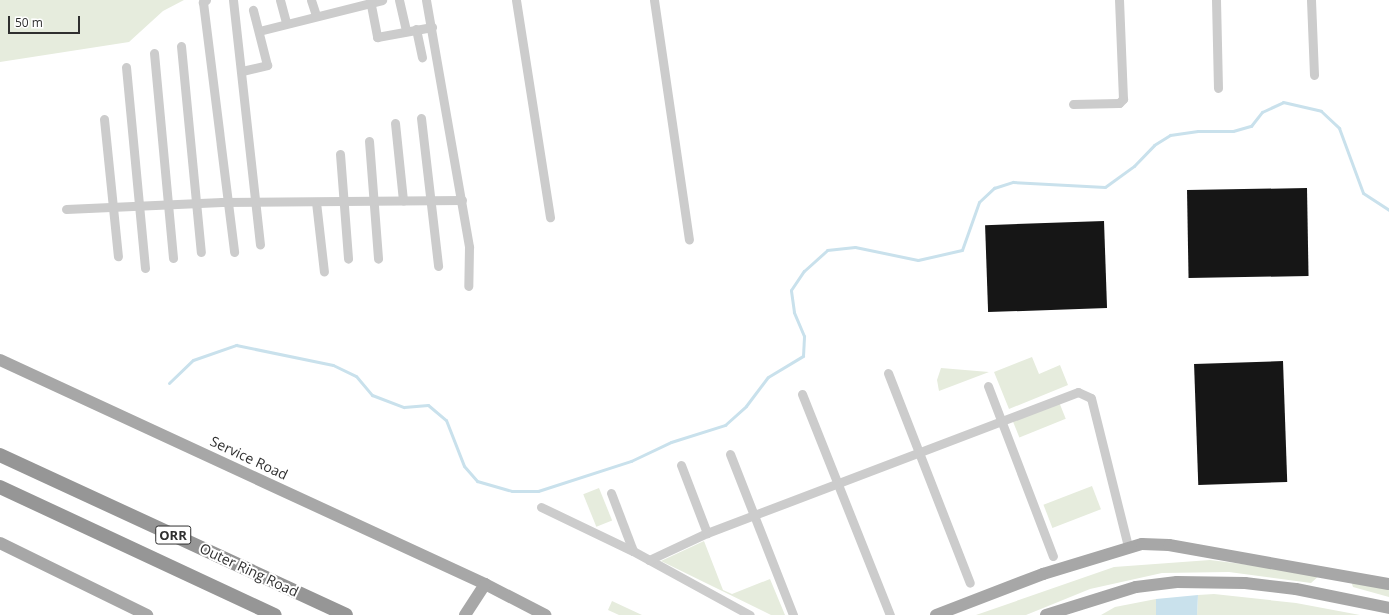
<!DOCTYPE html>
<html>
<head>
<meta charset="utf-8">
<style>
	body { margin:0 }
	#map { position:relative; width:1389px; height:615px; overflow:hidden; background:#fff; font-family:"Open Sans",sans-serif }
	div>[style] { position:absolute }
	.green>* { inset:0; background:#e6ecdd; transform-origin:0 0 }
	.water>* { inset:0; background:#c9e1ec }
	.stream>* { height:3px; margin:-1.5px; padding:0 1.5px; transform-origin:1.5px; border-radius:1.5px; background:#c9e1ec }
	.building>* { inset:0; background:#161616; transform-origin:0 0 }
	.minor>* { height:9px; margin:-4.5px; padding:0 4.5px; transform-origin:4.5px; border-radius:4.5px; background:#ccc }
	.major>* { height:12px; margin:-6px; padding:0 6px; transform-origin:6px; border-radius:6px; background:#a7a7a7 }
	.highway>* { height:14px; margin:-7px; padding:0 7px; transform-origin:7px; border-radius:7px; background:#969696 }
	span { translate:-50% -50%; white-space:nowrap; text-align:center; line-height:1.15; -webkit-text-stroke:4px #fff; paint-order:stroke }
	.shield-label span { padding:1px 3px; background:#fff; border:1px solid; border-radius:3px; -webkit-text-stroke-width:0 }
	.shield-label { font-size:13px; color:#2f2f2f; font-weight:700 }
	.street-label { font-size:14px; color:#2f2f2f }
	.scale { position:absolute; left:8px; top:16px; width:72px; height:18px; box-sizing:border-box; border:2px solid #2f2f2f; border-top:0; padding-left:5px; font-size:12px; line-height:14px; white-space:nowrap; color:#2f2f2f; -webkit-text-stroke:3px #fff; paint-order:stroke }
</style>
</head>
<body>
<div id="map">
	<div class="green">
		<i style="clip-path:polygon(0 0,184px 0,163px 11px,129px 42px,0 62px)"></i>
		<i style="clip-path:polygon(1032px 357px,1039px 374px,1060px 365px,1068px 385px,1009px 409px,994px 372px)"></i>
		<i style="clip-path:polygon(941px 368px,989px 372px,939px 391px,937px 380px)"></i>
		<i style="left:1059px;top:402px;width:18px;height:50px;rotate:68deg"></i>
		<i style="left:1092px;top:486px;width:25px;height:52px;rotate:69deg"></i>
		<i style="left:599px;top:488px;width:35px;height:17px;rotate:68deg"></i>
		<i style="clip-path:polygon(704px 541px,723px 590px,732px 594px,770px 579px,785px 615px,771px 615px,661px 561px)"></i>
		<i style="clip-path:polygon(1210px 560px,1321px 574px,1311px 583px,1229px 572px,1162px 573px,1090px 589px,1026px 615px,976px 615px,1114px 567px)"></i>
		<i style="clip-path:polygon(1351px 581px,1389px 587px,1389px 597px,1353px 587px)"></i>
		<i style="clip-path:polygon(1214px 594px,1296px 603px,1360px 615px,1197px 615px,1198px 595px)"></i>
		<i style="clip-path:polygon(1156px 599px,1156px 615px,1101px 615px,1115px 607px)"></i>
		<i style="clip-path:polygon(612px 601px,642px 615px,619px 615px,608px 610px)"></i>
	</div>
	<div class="water">
		<i style="clip-path:polygon(1198px 595px,1197px 615px,1156px 615px,1156px 599px)"></i>
	</div>
	<div class="stream">
		<i style="left:169px;top:383px;width:33px;rotate:-44deg"></i>
		<i style="left:193px;top:360px;width:46px;rotate:-19.2deg"></i>
		<i style="left:236px;top:345px;width:99px;rotate:11.7deg"></i>
		<i style="left:333px;top:365px;width:25px;rotate:26deg"></i>
		<i style="left:356px;top:376px;width:25px;rotate:50deg"></i>
		<i style="left:372px;top:395px;width:34px;rotate:21deg"></i>
		<i style="left:404px;top:407px;width:24px;rotate:-5deg"></i>
		<i style="left:428px;top:405px;width:23px;rotate:40deg"></i>
		<i style="left:446px;top:420px;width:49px;rotate:68.6deg"></i>
		<i style="left:464px;top:466px;width:20px;rotate:49deg"></i>
		<i style="left:477px;top:481px;width:36px;rotate:16deg"></i>
		<i style="left:512px;top:491px;width:26px"></i>
		<i style="left:538px;top:491px;width:98px;rotate:-17.9deg"></i>
		<i style="left:631px;top:461px;width:44px;rotate:-25.4deg"></i>
		<i style="left:671px;top:442px;width:57px;rotate:-17.5deg"></i>
		<i style="left:725px;top:425px;width:28px;rotate:-42deg"></i>
		<i style="left:746px;top:406px;width:36px;rotate:-53deg"></i>
		<i style="left:768px;top:377px;width:41px;rotate:-31deg"></i>
		<i style="left:803px;top:356px;width:20px;rotate:-87deg"></i>
		<i style="left:804px;top:336px;width:26px;rotate:-113deg"></i>
		<i style="left:794px;top:312px;width:22px;rotate:-98deg"></i>
		<i style="left:791px;top:290px;width:23px;rotate:-56deg"></i>
		<i style="left:804px;top:271px;width:31px;rotate:-42deg"></i>
		<i style="left:827px;top:250px;width:28px;rotate:-6deg"></i>
		<i style="left:855px;top:247px;width:64px;rotate:11.7deg"></i>
		<i style="left:918px;top:260px;width:45px;rotate:-12.8deg"></i>
		<i style="left:962px;top:250px;width:51px;rotate:-70.5deg"></i>
		<i style="left:979px;top:202px;width:21px;rotate:-43deg"></i>
		<i style="left:994px;top:188px;width:20px;rotate:-18deg"></i>
		<i style="left:1013px;top:182px;width:92px;rotate:3.1deg"></i>
		<i style="left:1105px;top:187px;width:36px;rotate:-36deg"></i>
		<i style="left:1134px;top:166px;width:29px;rotate:-46deg"></i>
		<i style="left:1154px;top:145px;width:19px;rotate:-32deg"></i>
		<i style="left:1170px;top:135px;width:28px;rotate:-8deg"></i>
		<i style="left:1198px;top:131px;width:35px"></i>
		<i style="left:1233px;top:131px;width:19px;rotate:-16deg"></i>
		<i style="left:1251px;top:126px;width:18px;rotate:-52deg"></i>
		<i style="left:1262px;top:112px;width:23px;rotate:-25deg"></i>
		<i style="left:1283px;top:102px;width:39px;rotate:13deg"></i>
		<i style="left:1321px;top:111px;width:25px;rotate:43deg"></i>
		<i style="left:1339px;top:128px;width:69px;rotate:69.7deg"></i>
		<i style="left:1363px;top:193px;width:31px;rotate:33deg"></i>
	</div>
	<div class="building">
		<i style="left:1307px;top:188px;width:88px;height:120px;rotate:89deg"></i>
		<i style="left:1104px;top:221px;width:87px;height:119px;rotate:88deg"></i>
		<i style="left:1283px;top:361px;width:121px;height:89px;rotate:88deg"></i>
	</div>
	<div class="minor">
		<i style="left:206px;top:0;width:4px;rotate:146deg"></i>
		<i style="left:203px;top:2px;width:252px;rotate:82.9deg"></i>
		<i style="left:233px;top:0;width:246px;rotate:83.7deg"></i>
		<i style="left:280px;top:0;width:24px;rotate:75deg"></i>
		<i style="left:311px;top:0;width:16px;rotate:72deg"></i>
		<i style="left:370px;top:0;width:38px;rotate:79deg"></i>
		<i style="left:377px;top:37px;width:56px;rotate:-10.3deg"></i>
		<i style="left:399px;top:0;width:32px;rotate:77deg"></i>
		<i style="left:426px;top:0;width:251px;rotate:80.1deg"></i>
		<i style="left:469px;top:247px;width:39px;rotate:91deg"></i>
		<i style="left:516px;top:0;width:220px;rotate:81.1deg"></i>
		<i style="left:654px;top:0;width:242px;rotate:81.7deg"></i>
		<i style="left:1216px;top:0;width:88px;rotate:88.7deg"></i>
		<i style="left:1311px;top:0;width:75px;rotate:87.7deg"></i>
		<i style="left:416px;top:29px;width:29px;rotate:78deg"></i>
		<i style="left:259px;top:31px;width:127px;rotate:-14.1deg"></i>
		<i style="left:181px;top:46px;width:207px;rotate:84.5deg"></i>
		<i style="left:154px;top:53px;width:206px;rotate:84.7deg"></i>
		<i style="left:126px;top:67px;width:202px;rotate:84.6deg"></i>
		<i style="left:242px;top:71px;width:26px;rotate:-13deg"></i>
		<i style="left:267px;top:65px;width:57px;rotate:-104.3deg"></i>
		<i style="left:1073px;top:104px;width:46px;rotate:-1.2deg"></i>
		<i style="left:1119px;top:103px;width:6px;rotate:-45deg"></i>
		<i style="left:1123px;top:99px;width:99px;rotate:-92.3deg"></i>
		<i style="left:421px;top:118px;width:149px;rotate:83.4deg"></i>
		<i style="left:104px;top:119px;width:138px;rotate:84.2deg"></i>
		<i style="left:395px;top:123px;width:78px;rotate:84.1deg"></i>
		<i style="left:369px;top:141px;width:118px;rotate:85.6deg"></i>
		<i style="left:340px;top:154px;width:105px;rotate:85.6deg"></i>
		<i style="left:316px;top:202px;width:70px;rotate:83.5deg"></i>
		<i style="left:66px;top:209px;width:156px;rotate:-2.6deg"></i>
		<i style="left:222px;top:202px;width:240px;rotate:-0.5deg"></i>
		<i style="left:888px;top:373px;width:225px;rotate:68.7deg"></i>
		<i style="left:988px;top:386px;width:182px;rotate:69.1deg"></i>
		<i style="left:802px;top:394px;width:238px;rotate:68.3deg"></i>
		<i style="left:730px;top:454px;width:173px;rotate:68.6deg"></i>
		<i style="left:681px;top:465px;width:73px;rotate:69.1deg"></i>
		<i style="left:611px;top:493px;width:62px;rotate:69.2deg"></i>
		<i style="left:541px;top:507px;width:102px;rotate:25.6deg"></i>
		<i style="left:633px;top:551px;width:133px;rotate:28.7deg"></i>
		<i style="left:649px;top:560px;width:64px;rotate:-25deg"></i>
		<i style="left:707px;top:533px;width:397px;rotate:-20.8deg"></i>
		<i style="left:1078px;top:392px;width:14px;rotate:25deg"></i>
		<i style="left:1091px;top:398px;width:153px;rotate:76deg"></i>
	</div>
	<div class="major">
		<i style="left:0;top:360px;width:534px;rotate:24.79deg"></i>
		<i style="left:485px;top:584px;width:68px;rotate:27.3deg"></i>
		<i style="left:0;top:543px;width:164px;rotate:26.1deg"></i>
		<i style="left:465px;top:615px;width:37px;rotate:-57deg"></i>
		<i style="left:936px;top:615px;width:115px;rotate:-21deg"></i>
		<i style="left:1043px;top:574px;width:103px;rotate:-16.9deg"></i>
		<i style="left:1142px;top:544px;width:27px;rotate:2deg"></i>
		<i style="left:1169px;top:545px;width:223px;rotate:10.1deg"></i>
		<i style="left:1046px;top:615px;width:94px;rotate:-17.3deg"></i>
		<i style="left:1136px;top:587px;width:41px;rotate:-7deg"></i>
		<i style="left:1177px;top:582px;width:68px;rotate:0.8deg"></i>
		<i style="left:1245px;top:583px;width:51px;rotate:6.7deg"></i>
		<i style="left:1296px;top:589px;width:95px;rotate:11.5deg"></i>
	</div>
	<div class="highway">
		<i style="left:0;top:455px;width:381px;rotate:24.8deg"></i>
		<i style="left:0;top:487px;width:303px;rotate:25deg"></i>
	</div>
	<div class="shield-label">
		<span style="left:173px;top:535px">ORR</span>
	</div>
	<div class="street-label">
		<span style="left:249px;top:458px;rotate:25deg">Service Road</span>
		<span style="left:249px;top:570px;rotate:25deg">Outer Ring Road</span>
	</div>
	<div class="scale">50 m</div>
</div>
</body>
</html>
